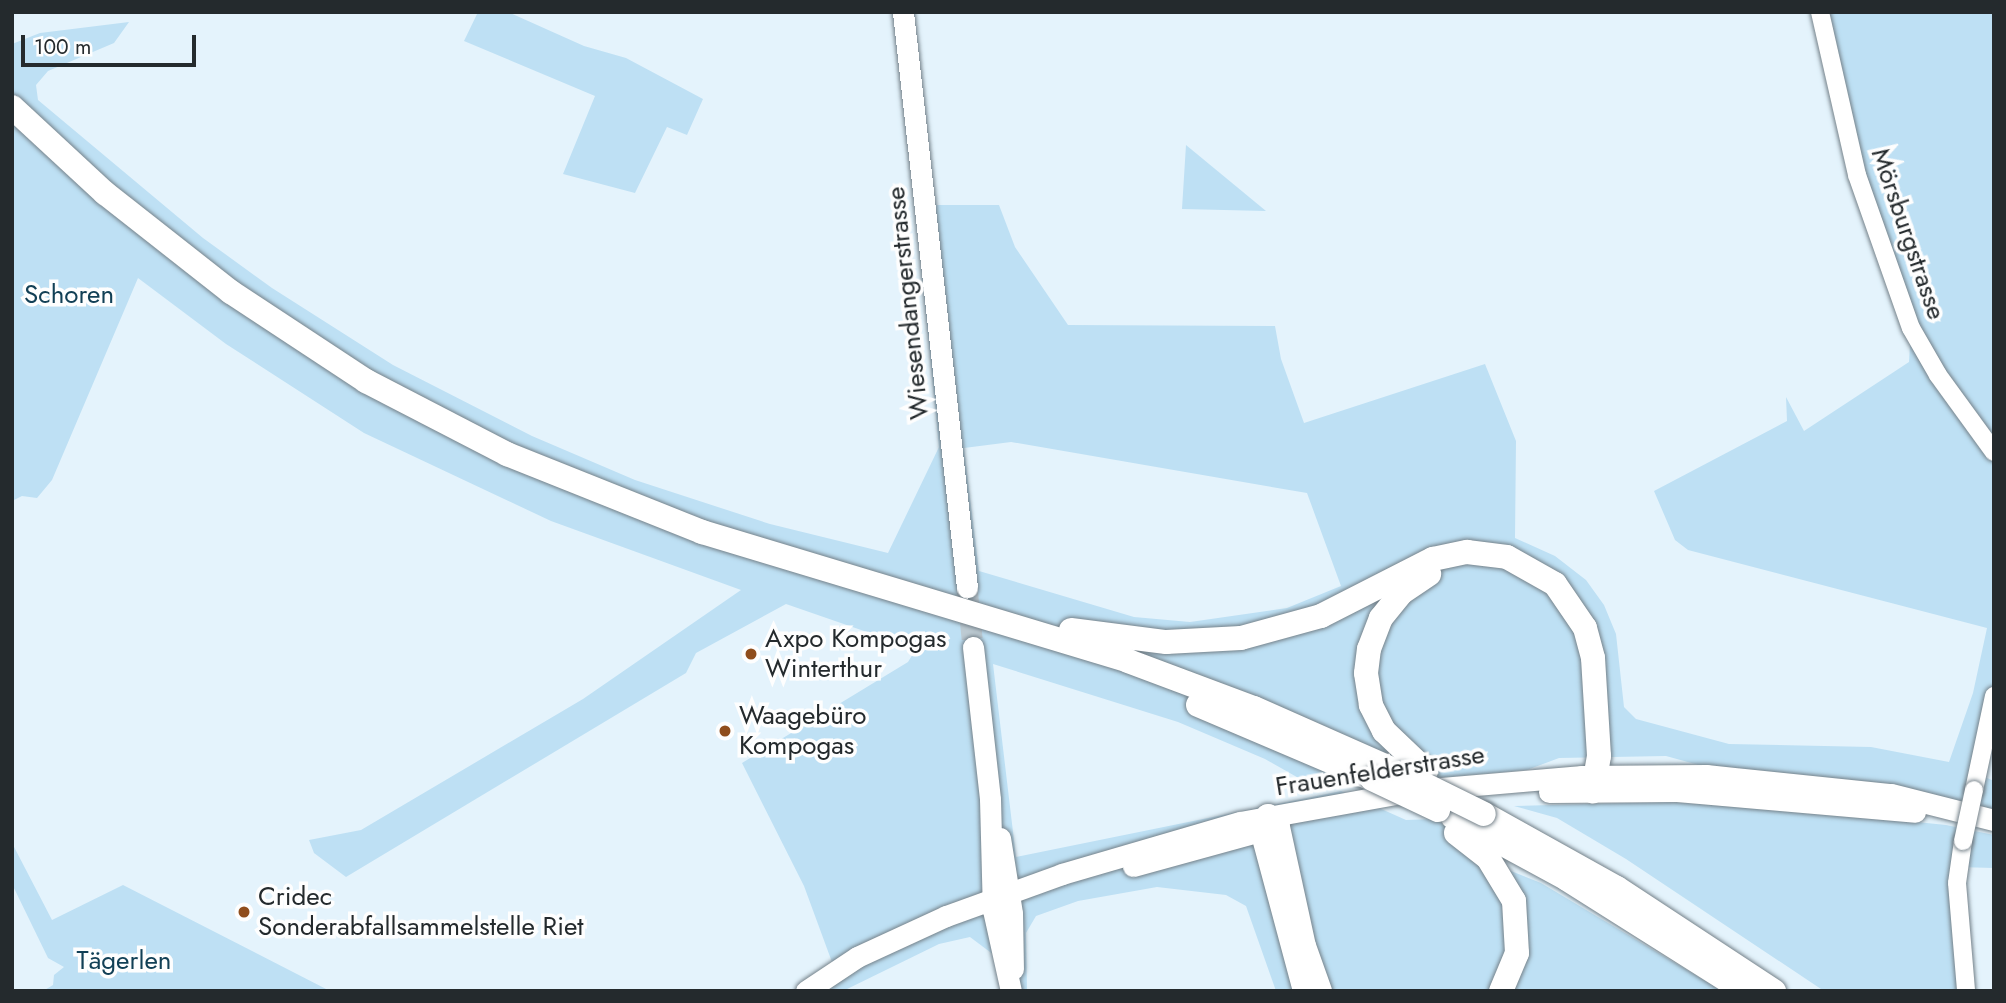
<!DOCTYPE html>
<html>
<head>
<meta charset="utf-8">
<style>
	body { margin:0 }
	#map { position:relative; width:2006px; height:1003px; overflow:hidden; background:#e4f3fc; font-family:Jost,sans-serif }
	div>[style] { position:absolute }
	.green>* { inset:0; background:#bee0f4 }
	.major-tunnel>* { height:21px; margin-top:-10.5px; transform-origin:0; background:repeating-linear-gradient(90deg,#becbd3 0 21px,transparent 0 31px) }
	.roads { filter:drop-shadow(0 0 2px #748189) drop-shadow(0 0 2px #748189) }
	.minor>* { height:18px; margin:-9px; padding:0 9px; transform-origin:9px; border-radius:9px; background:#fff }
	.major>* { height:21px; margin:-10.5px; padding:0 10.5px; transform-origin:10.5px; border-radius:10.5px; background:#fff }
	.highway>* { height:24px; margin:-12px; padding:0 12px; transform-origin:12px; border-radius:12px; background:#fff }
	.bridges { filter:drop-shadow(0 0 2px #748189) drop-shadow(0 0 2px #748189) }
	.minor-bridge>* { height:18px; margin:-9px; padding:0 9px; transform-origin:9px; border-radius:9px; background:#fff }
	.highway-bridge>* { height:24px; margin:-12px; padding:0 12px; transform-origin:12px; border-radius:12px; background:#fff }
	.dots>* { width:19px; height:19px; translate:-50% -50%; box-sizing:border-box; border:4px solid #fefefe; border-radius:50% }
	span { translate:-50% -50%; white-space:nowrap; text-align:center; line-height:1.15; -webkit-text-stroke:7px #fefefe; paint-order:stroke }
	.street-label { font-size:26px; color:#242a2d }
	.park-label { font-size:26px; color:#124056 }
	.poi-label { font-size:26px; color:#242a2d }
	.left { translate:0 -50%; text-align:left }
	.frame { position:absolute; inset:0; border:14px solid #242a2d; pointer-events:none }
	.scale { position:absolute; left:21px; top:35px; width:175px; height:32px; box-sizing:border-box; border:4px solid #242a2d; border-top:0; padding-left:9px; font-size:21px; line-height:24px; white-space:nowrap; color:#242a2d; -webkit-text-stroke:5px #fefefe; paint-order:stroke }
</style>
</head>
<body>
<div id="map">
	<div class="green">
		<i style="clip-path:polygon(478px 12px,508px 12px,584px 46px,626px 58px,703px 99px,687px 135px,667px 127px,635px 193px,563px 174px,595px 96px,464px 41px)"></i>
		<i style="clip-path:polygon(evenodd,1820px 12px,1994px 12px,1994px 696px,1978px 774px,1994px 781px,1994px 809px,1879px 785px,1706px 767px,1666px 756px,1559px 758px,1527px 770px,1438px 778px,1390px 749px,1341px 786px,1311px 785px,1265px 759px,1178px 722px,993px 664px,1016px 857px,1341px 791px,1406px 820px,1435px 819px,1468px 841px,1504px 879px,1511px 871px,1541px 883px,1722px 991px,1276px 991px,1246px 906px,1226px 895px,1157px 887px,1078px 901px,1036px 916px,1026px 933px,1027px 991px,1008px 991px,1002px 961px,970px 937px,939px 944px,843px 991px,806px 991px,836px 973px,804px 886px,742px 763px,908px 662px,916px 649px,786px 604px,696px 653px,686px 673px,346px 877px,314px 853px,309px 840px,361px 830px,583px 699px,741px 590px,551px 521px,364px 433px,226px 344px,138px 278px,52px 480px,37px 498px,22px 496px,12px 501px,12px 44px,40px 33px,129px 22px,114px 43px,48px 71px,36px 85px,38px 100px,203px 238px,272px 288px,393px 365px,532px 436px,635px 480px,770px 524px,888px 553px,939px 447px,918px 233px,926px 205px,999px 205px,1015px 247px,1068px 325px,1275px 326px,1281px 359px,1304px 423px,1485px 364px,1516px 441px,1515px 538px,1555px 556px,1586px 580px,1604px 605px,1616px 634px,1624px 707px,1636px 719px,1729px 744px,1871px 747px,1949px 762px,1973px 693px,1987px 628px,1688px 550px,1675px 540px,1654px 491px,1787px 421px,1786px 397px,1804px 431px,1909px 362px,1911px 328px,1880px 242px,1820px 12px,1011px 442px,1307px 493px,1341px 586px,1287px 608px,1190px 622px,1134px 617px,979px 571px,964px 448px,1011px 442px)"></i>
		<i style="clip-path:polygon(1186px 145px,1266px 211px,1182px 209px)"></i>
		<i style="clip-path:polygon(1666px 802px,1800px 810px,1946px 825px,1994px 835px,1994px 868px,1958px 867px,1966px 991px,1824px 991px,1626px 859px,1557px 818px,1514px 806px)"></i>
		<i style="clip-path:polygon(12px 843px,52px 920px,123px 885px,330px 991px,43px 991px,53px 985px,54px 975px,64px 967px,48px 958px,12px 884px)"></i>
	</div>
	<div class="major-tunnel">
		<i style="left:967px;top:587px;width:60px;rotate:84.3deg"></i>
	</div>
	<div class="roads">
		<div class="minor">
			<i style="left:1820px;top:12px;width:167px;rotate:77.2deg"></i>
			<i style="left:1857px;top:175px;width:162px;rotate:70.6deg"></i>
			<i style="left:1911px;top:328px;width:54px;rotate:60.1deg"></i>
			<i style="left:1938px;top:375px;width:95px;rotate:54deg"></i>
			<i style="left:1974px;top:790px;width:96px;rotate:-78deg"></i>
			<i style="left:1963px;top:841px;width:42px;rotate:98.1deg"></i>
			<i style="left:1957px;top:883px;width:108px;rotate:85.2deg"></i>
		</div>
		<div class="major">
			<i style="left:903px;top:12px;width:579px;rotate:83.65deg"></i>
			<i style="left:973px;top:647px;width:153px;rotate:83.6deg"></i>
			<i style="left:990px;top:799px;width:111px;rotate:88.5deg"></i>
			<i style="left:993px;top:910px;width:83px;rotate:77.5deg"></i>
			<i style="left:1549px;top:792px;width:128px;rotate:-0.4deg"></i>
			<i style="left:1677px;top:791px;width:239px;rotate:5deg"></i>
			<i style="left:1000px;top:838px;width:76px;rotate:80.9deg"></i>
			<i style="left:1012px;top:913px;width:56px;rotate:89deg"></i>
			<i style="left:1133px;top:866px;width:125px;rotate:-15.3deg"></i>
			<i style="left:806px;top:991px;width:61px;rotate:-33.7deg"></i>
			<i style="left:857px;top:957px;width:98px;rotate:-24.7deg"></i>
			<i style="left:946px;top:916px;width:123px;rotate:-19.9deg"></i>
			<i style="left:1062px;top:874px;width:185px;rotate:-16.3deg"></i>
			<i style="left:1240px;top:822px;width:181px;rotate:-10.2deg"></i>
			<i style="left:1418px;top:790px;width:165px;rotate:-4.9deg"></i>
			<i style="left:1582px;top:776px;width:124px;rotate:-0.5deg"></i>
			<i style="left:1706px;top:775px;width:186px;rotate:5.9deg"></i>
			<i style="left:1891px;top:794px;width:106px;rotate:14.2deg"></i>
		</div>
		<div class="highway">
			<i style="left:12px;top:107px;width:127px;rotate:42.8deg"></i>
			<i style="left:105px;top:193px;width:160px;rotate:38.2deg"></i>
			<i style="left:231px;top:292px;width:162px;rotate:33.4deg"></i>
			<i style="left:366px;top:381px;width:159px;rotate:27.4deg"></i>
			<i style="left:507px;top:454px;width:210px;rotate:21.8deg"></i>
			<i style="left:702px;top:532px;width:445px;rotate:16.8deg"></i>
			<i style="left:1128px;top:661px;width:134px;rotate:20.5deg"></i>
			<i style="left:1254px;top:708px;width:163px;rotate:23.9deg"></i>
			<i style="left:1071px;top:630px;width:96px;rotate:7.2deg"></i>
			<i style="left:1166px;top:642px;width:75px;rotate:-3.1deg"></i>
			<i style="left:1241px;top:638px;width:83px;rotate:-15.4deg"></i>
			<i style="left:1321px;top:616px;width:126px;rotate:-27deg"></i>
			<i style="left:1433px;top:559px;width:35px;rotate:-12deg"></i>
			<i style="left:1467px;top:552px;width:40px;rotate:7.1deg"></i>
			<i style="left:1507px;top:557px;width:55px;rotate:29.4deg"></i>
			<i style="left:1555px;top:584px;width:53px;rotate:55.7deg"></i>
			<i style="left:1585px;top:628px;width:31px;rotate:75deg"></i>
			<i style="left:1593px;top:658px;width:98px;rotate:86.5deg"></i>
			<i style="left:1599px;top:756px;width:36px;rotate:100deg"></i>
			<i style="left:1198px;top:705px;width:189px;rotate:23deg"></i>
			<i style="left:1426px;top:771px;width:58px;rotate:-136.4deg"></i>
			<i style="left:1384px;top:731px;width:29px;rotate:-117deg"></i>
			<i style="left:1371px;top:705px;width:32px;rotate:-99deg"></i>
			<i style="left:1366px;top:673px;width:24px;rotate:-83deg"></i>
			<i style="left:1369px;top:649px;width:33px;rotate:-69deg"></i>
			<i style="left:1381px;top:618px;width:32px;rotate:-51deg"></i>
			<i style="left:1401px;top:593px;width:34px;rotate:-34deg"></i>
			<i style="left:1484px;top:814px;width:152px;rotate:29.1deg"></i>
			<i style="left:1617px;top:888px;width:188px;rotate:33.3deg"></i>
			<i style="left:1453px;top:817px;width:130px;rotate:28.5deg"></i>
			<i style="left:1567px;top:879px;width:209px;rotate:32.3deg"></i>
			<i style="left:1456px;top:833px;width:41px;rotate:38deg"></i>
			<i style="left:1488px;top:858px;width:50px;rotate:58.8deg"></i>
			<i style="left:1514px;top:901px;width:52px;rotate:86.7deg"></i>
			<i style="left:1517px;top:953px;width:41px;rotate:112.8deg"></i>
			<i style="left:1305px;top:991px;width:166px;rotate:-105deg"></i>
			<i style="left:1262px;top:831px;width:16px;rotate:-68deg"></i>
			<i style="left:1268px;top:816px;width:15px;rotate:48deg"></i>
			<i style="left:1278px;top:827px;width:122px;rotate:77.7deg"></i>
			<i style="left:1304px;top:946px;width:48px;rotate:70.4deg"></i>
		</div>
	</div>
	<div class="bridges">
		<div class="minor-bridge">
			<i style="left:1963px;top:841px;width:52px;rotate:-77.8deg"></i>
		</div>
		<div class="highway-bridge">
			<i style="left:1403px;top:774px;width:90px;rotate:26.3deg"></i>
			<i style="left:1372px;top:779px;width:73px;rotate:25.2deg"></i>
		</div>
	</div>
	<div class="dots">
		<i style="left:751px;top:654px;background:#8f4d1c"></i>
		<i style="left:725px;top:731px;background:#8f4d1c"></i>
		<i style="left:244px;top:912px;background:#8f4d1c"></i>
	</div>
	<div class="street-label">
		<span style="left:1908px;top:234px;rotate:71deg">Mörsburgstrasse</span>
		<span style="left:908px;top:303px;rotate:-96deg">Wiesendangerstrasse</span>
		<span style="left:1380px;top:771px;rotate:-9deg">Frauenfelderstrasse</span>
	</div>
	<div class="park-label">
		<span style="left:69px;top:295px">Schoren</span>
		<span style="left:124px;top:961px">Tägerlen</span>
	</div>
	<div class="poi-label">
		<span class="left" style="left:765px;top:654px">Axpo Kompogas<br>Winterthur</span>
		<span class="left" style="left:739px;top:731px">Waagebüro<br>Kompogas</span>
		<span class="left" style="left:258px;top:912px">Cridec<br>Sonderabfallsammelstelle Riet</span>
	</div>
	<div class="frame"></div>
	<div class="scale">100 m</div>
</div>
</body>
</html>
